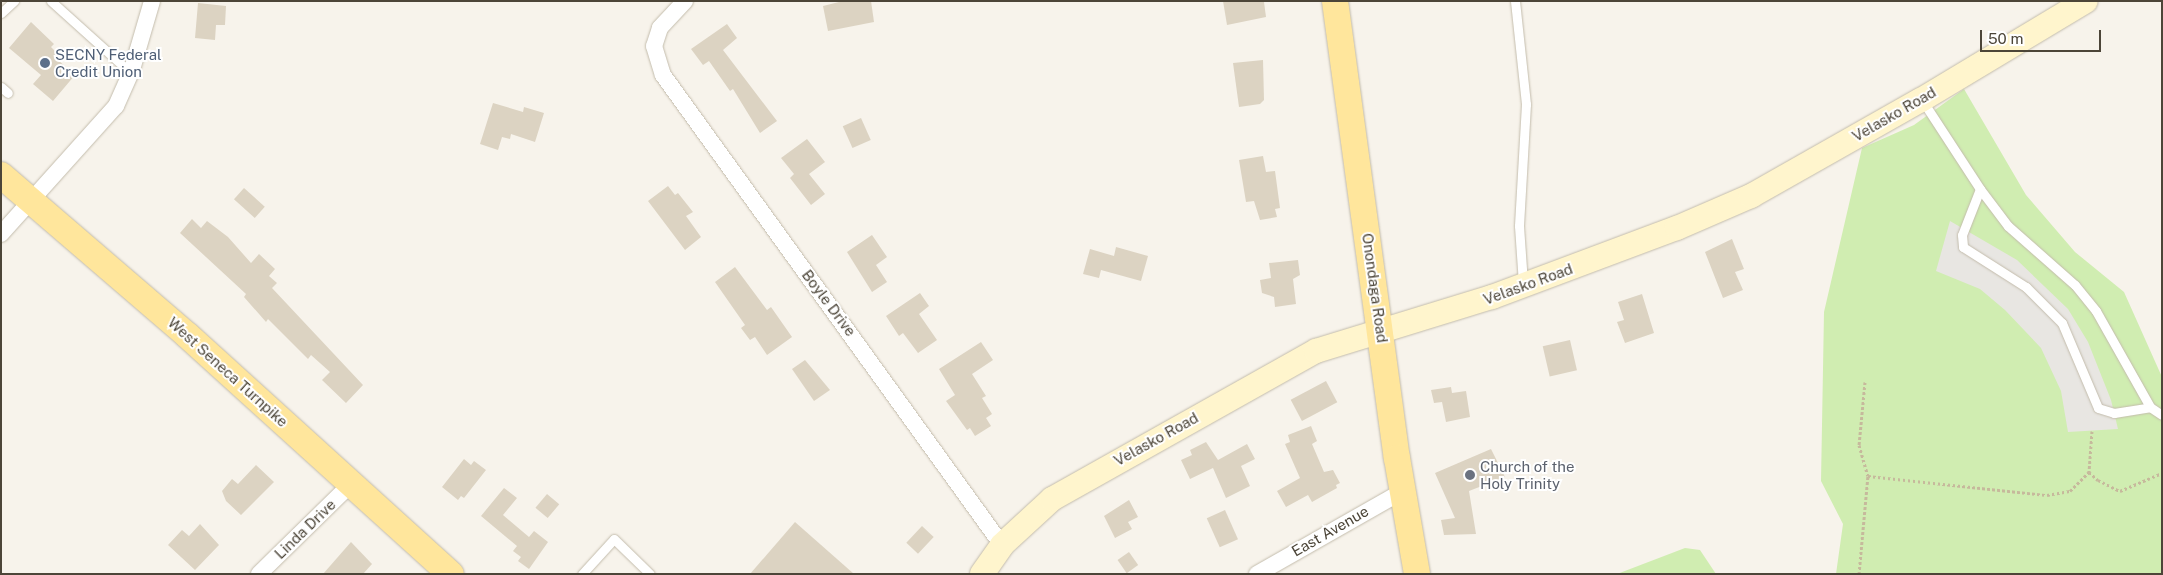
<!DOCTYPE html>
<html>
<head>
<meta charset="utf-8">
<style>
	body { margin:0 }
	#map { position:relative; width:2163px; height:575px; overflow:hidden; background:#f7f3eb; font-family:"Public Sans",sans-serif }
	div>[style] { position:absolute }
	.green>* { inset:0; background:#d0edb1 }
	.parking>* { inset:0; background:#e8e6e2 }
	.building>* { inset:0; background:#dcd3c2; transform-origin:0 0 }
	.path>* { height:3px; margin-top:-1.5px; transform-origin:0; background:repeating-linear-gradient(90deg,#c6b99c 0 2.5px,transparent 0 5px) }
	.roads { filter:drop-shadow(0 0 1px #c3bcac) drop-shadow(0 0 1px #c3bcac) }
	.lane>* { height:9px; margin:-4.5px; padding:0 4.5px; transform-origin:4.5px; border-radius:4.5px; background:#fff }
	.street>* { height:16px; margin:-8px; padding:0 8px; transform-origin:8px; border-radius:8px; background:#fff }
	.secondary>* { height:24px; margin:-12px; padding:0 12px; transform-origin:12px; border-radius:12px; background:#fff5cd }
	.primary>* { height:26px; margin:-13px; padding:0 13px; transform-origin:13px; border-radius:13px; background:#ffe69c }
	.dots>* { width:14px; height:14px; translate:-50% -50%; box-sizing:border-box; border:2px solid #fff; border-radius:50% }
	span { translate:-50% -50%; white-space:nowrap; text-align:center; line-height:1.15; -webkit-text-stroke:4px #fff; paint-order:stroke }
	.service-label { font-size:15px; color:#4e5e75 }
	.left { translate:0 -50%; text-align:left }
	.street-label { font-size:15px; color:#4c4538 }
	.worship-label { font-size:15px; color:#5b616d }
	.frame { position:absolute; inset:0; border:2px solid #4c4538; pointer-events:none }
	.scale { position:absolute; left:1980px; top:30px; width:121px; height:22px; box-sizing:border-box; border:2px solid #4c4538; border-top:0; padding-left:6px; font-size:15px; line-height:18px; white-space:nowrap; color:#4c4538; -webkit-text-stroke:4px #fff; paint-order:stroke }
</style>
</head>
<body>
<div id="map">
	<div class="green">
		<i style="clip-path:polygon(1964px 89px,2026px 195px,2075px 252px,2124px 292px,2162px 377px,2162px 574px,1836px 574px,1843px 524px,1821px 481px,1824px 312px,1862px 148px,1914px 125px)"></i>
		<i style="clip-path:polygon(1685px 548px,1700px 550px,1716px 574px,1617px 574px)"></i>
	</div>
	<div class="parking">
		<i style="clip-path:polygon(1950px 221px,2017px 260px,2068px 309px,2088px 342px,2111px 400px,2118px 429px,2068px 432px,2061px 391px,2041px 348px,2005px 310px,1980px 289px,1936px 271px)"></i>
	</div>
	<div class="building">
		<i style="clip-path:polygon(843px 1px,871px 1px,874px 22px,828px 31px,823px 6px)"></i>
		<i style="clip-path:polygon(1223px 1px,1264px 2px,1266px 17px,1227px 25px)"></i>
		<i style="clip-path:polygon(198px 3px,226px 6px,225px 25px,216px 25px,215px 40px,195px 38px)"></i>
		<i style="clip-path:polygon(31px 22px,54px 44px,51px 47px,61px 57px,58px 60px,75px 75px,53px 101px,33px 84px,41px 75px,9px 48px)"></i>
		<i style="clip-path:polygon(727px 24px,737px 38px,723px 50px,777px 121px,760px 133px,733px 89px,730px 91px,709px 61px,703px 65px,691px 49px)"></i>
		<i style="clip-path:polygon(1263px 60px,1264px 100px,1260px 104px,1239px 107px,1233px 63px)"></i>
		<i style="clip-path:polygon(493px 103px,523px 112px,524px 107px,544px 113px,535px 142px,511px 134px,510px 139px,502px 137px,498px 150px,480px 144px)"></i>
		<i style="left:861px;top:118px;width:24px;height:20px;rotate:66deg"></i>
		<i style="clip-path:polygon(807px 139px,825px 162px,809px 174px,825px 194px,811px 205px,790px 178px,794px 174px,781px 158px)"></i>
		<i style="clip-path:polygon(1263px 156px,1266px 172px,1275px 171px,1280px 208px,1275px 209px,1277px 217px,1260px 220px,1254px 201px,1246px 202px,1239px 160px)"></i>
		<i style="clip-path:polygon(668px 186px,675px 195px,678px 193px,693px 212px,686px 216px,701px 237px,685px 250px,648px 201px)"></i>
		<i style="left:244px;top:188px;width:28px;height:15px;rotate:42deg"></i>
		<i style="clip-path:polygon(192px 219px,201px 228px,207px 221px,228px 237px,251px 263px,259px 254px,275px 269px,269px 276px,277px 283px,272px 288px,363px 385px,346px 403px,322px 380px,330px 372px,311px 355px,308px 359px,268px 319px,266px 322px,244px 297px,246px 294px,180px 233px)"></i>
		<i style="clip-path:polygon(872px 235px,887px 257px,876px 265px,887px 282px,872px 292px,847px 252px)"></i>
		<i style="clip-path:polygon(1732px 239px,1744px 269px,1735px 272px,1743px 290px,1723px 298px,1705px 252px)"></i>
		<i style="clip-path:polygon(1116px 247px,1148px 256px,1141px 281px,1101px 270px,1099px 278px,1083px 274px,1090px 249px,1114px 256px)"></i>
		<i style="clip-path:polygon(1298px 260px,1300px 275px,1293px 279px,1296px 304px,1275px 307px,1274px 297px,1262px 293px,1260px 280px,1271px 278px,1269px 263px)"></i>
		<i style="clip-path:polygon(735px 267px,767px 310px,771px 307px,792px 337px,767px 355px,755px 337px,750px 340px,741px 328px,745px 325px,715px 282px)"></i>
		<i style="clip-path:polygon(920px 293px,929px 306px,919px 314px,937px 340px,918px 353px,903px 333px,899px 336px,886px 316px)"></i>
		<i style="clip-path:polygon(1642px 294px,1654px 333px,1625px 343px,1617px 322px,1624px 320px,1618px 302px)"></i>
		<i style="left:1570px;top:340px;width:31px;height:28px;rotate:77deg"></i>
		<i style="clip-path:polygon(981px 342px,993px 360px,972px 374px,986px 396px,982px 398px,992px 414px,986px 418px,991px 426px,975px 436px,970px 428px,967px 430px,946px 401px,955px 395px,939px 369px)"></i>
		<i style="clip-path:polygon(805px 360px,830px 390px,814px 401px,792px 369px)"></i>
		<i style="left:1326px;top:381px;width:24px;height:40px;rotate:62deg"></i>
		<i style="clip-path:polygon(1451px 387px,1452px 393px,1466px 391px,1470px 417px,1446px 422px,1442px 402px,1434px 403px,1431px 390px)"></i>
		<i style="clip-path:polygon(1311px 426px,1317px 441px,1312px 444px,1324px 472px,1333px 470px,1340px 483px,1336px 485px,1337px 488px,1312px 502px,1308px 495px,1286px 507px,1277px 491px,1300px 478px,1285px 444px,1290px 442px,1288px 435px)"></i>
		<i style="clip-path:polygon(1206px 442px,1218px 460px,1247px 444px,1255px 459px,1241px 466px,1250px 486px,1226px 498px,1213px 468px,1190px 479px,1181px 460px,1192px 455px,1190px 450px)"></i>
		<i style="clip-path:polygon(1491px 449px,1505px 477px,1469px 491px,1476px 534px,1444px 535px,1441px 520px,1455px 518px,1435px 473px)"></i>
		<i style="clip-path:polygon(464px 459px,471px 465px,474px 461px,486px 470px,464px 498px,461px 496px,458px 500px,442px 487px)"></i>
		<i style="clip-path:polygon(256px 465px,274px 482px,241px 515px,226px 501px,222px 491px,232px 479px,238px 484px)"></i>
		<i style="clip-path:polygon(504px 488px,517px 498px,503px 515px,529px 537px,534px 531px,548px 542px,529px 569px,518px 561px,521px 557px,513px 551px,517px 546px,481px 516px)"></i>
		<i style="left:547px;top:494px;width:16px;height:18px;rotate:40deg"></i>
		<i style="clip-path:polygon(1129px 500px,1138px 517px,1128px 522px,1132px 529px,1115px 538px,1104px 516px)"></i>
		<i style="left:1225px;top:510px;width:32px;height:20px;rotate:66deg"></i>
		<i style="clip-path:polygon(795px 522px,854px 574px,750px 574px)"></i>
		<i style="clip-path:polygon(200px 524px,219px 545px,195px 570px,168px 545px,182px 530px,189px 536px)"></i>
		<i style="left:922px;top:526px;width:16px;height:23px;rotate:43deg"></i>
		<i style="clip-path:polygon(351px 542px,372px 564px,363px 574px,323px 574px)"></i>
		<i style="left:1129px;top:552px;width:16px;height:14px;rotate:55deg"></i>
	</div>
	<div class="path">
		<i style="left:1865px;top:382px;width:63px;rotate:95.4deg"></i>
		<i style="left:1859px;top:445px;width:32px;rotate:74deg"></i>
		<i style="left:2092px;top:431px;width:41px;rotate:94.2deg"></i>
		<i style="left:2089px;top:472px;width:12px;rotate:42deg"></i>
		<i style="left:2098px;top:480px;width:25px;rotate:27deg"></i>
		<i style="left:2120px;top:491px;width:46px;rotate:-23.2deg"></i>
		<i style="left:1859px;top:574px;width:98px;rotate:-84.8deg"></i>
		<i style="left:1868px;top:476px;width:180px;rotate:6.1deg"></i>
		<i style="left:2047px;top:495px;width:23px;rotate:-10deg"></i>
		<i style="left:2070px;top:491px;width:27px;rotate:-45deg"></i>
	</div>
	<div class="roads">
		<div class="lane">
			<i style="left:51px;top:1px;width:108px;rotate:42deg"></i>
			<i style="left:1515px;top:1px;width:104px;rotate:83.9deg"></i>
			<i style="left:1526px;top:104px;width:122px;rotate:93.3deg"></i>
			<i style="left:1519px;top:226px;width:57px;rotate:86deg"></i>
			<i style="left:1px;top:13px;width:18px;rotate:-43deg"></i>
			<i style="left:1px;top:87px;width:9px;rotate:41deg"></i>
			<i style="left:1922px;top:100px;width:106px;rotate:56.9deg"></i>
			<i style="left:1980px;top:189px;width:46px;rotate:52.9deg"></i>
			<i style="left:2008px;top:226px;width:89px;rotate:41.4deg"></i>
			<i style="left:2075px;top:285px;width:33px;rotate:51deg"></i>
			<i style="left:2096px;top:311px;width:110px;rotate:60.6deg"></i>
			<i style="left:2150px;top:407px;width:14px;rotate:34deg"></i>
			<i style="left:1980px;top:189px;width:49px;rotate:111.4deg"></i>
			<i style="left:1962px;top:235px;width:12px;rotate:85deg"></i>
			<i style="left:1963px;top:247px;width:75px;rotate:32.4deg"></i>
			<i style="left:2026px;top:287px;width:51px;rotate:45deg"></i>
			<i style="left:2062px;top:323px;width:92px;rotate:67deg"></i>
			<i style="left:2098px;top:408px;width:17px;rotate:17deg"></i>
			<i style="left:2114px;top:413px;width:36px;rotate:-9deg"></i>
			<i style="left:582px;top:574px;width:47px;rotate:-47.6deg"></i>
			<i style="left:614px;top:539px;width:50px;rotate:44.2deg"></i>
		</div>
		<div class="street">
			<i style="left:685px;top:1px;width:37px;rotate:133deg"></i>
			<i style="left:660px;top:28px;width:19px;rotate:108deg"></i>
			<i style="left:654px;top:46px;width:30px;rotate:73deg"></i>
			<i style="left:663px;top:75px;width:580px;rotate:54.2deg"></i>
			<i style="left:1px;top:234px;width:172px;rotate:-48.1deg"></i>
			<i style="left:116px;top:106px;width:36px;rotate:-66deg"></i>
			<i style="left:131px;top:73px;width:75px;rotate:-73.7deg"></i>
			<i style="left:259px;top:574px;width:129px;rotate:-44.4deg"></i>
			<i style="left:1257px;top:574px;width:168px;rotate:-29.6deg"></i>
		</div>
		<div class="secondary">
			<i style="left:982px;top:574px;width:35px;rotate:-55deg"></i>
			<i style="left:1002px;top:545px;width:68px;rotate:-42.6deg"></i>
			<i style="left:1052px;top:499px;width:303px;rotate:-29.3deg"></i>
			<i style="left:1316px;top:351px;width:184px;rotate:-17.1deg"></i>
			<i style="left:1492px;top:297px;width:197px;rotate:-20.5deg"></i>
			<i style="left:1677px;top:228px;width:81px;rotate:-23.4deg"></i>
			<i style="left:1751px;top:196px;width:195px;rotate:-29.5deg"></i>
			<i style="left:1921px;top:100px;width:192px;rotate:-31deg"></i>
		</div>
		<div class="primary">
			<i style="left:1335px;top:1px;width:461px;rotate:82.3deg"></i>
			<i style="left:1397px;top:458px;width:118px;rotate:80.2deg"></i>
			<i style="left:1px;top:175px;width:245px;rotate:40.7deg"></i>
			<i style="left:187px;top:335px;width:356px;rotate:42.2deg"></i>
		</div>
	</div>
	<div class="dots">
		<i style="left:45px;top:63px;background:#5c6f8a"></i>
		<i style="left:1470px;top:475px;background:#6b7280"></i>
	</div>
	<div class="service-label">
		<span class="left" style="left:55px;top:63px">SECNY Federal<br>Credit Union</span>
	</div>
	<div class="street-label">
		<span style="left:1894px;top:114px;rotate:-30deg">Velasko Road</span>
		<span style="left:1528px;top:284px;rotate:-20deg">Velasko Road</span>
		<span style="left:1375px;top:288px;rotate:82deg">Onondaga Road</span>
		<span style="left:829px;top:303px;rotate:53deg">Boyle Drive</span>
		<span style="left:228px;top:372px;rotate:42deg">West Seneca Turnpike</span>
		<span style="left:1156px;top:439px;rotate:-29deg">Velasko Road</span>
		<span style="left:305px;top:529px;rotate:-44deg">Linda Drive</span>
		<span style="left:1330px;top:531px;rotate:-30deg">East Avenue</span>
	</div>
	<div class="worship-label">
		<span class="left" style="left:1480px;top:475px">Church of the<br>Holy Trinity</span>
	</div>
	<div class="frame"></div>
	<div class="scale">50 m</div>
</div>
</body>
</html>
